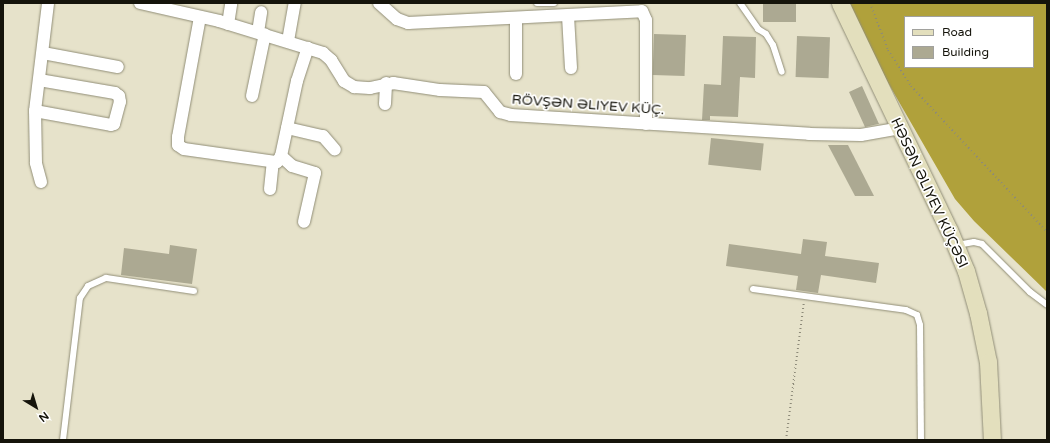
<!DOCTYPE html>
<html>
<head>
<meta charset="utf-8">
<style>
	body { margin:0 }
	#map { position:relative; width:1050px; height:443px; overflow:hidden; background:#e6e2ca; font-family:"Varela Round",sans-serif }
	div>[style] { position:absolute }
	.forest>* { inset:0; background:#b0a13b }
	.building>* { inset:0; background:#aca992; transform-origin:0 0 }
	.path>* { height:2px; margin-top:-1px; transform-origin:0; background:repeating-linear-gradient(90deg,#8d8a79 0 1px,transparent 0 4px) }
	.roads { filter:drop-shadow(0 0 1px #918e77) drop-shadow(0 0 1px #918e77) }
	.service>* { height:6px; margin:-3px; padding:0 3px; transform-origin:3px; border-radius:3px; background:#fff }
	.minor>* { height:12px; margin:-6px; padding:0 6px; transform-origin:6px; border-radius:6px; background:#fff }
	.secondary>* { height:17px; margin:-8.5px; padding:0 8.5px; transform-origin:8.5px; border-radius:8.5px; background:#e3dfbd }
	span { translate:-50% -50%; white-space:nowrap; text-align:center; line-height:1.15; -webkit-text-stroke:3.5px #fff; paint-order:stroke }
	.street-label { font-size:14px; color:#15140b }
	.frame { position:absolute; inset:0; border:4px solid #15140b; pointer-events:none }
	.legend { position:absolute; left:904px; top:16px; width:130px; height:52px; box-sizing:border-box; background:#fff; border:1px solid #a1a19d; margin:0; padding:5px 7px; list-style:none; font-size:12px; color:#15140b }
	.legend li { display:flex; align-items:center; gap:8px; height:20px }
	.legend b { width:20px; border:1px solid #a1a19d }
	.north { position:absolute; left:16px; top:387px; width:40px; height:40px; -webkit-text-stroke:3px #fff; paint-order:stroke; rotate:142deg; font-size:11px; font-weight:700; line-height:16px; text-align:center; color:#15140b }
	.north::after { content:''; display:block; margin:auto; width:14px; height:18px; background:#15140b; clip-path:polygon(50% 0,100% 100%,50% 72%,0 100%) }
</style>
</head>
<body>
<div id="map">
	<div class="forest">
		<i style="clip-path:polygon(evenodd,849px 3px,1047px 3px,1047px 292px,974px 221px,955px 199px,880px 69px,849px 3px,905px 17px,1033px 17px,1033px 67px,905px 67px,905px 17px)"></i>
	</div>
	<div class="building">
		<i style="left:763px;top:3px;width:33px;height:19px"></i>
		<i style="left:654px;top:34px;width:32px;height:41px;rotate:2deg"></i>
		<i style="clip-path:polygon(723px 36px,756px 37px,755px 78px,740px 77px,738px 117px,710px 116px,710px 120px,702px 120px,704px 84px,721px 85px)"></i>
		<i style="left:797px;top:36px;width:33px;height:41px;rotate:2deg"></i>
		<i style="clip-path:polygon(862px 86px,879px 124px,878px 124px,865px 127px,849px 92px)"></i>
		<i style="left:711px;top:138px;width:53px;height:27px;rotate:6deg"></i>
		<i style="clip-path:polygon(828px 145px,848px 145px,874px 196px,855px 196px)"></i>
		<i style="clip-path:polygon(803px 239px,827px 242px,825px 256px,879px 263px,876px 283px,821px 275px,818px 293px,796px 290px,798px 276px,726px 266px,729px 244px,801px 254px)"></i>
		<i style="clip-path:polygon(170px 245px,197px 249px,192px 284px,121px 275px,124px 248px,169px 254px)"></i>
	</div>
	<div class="path">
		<i style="left:870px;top:3px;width:50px;rotate:69deg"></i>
		<i style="left:888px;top:50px;width:43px;rotate:57.4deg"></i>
		<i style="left:911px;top:86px;width:200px;rotate:47deg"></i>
		<i style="left:786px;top:440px;width:139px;rotate:-82.6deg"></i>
	</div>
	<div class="roads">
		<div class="service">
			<i style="left:537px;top:3px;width:17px"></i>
			<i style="left:740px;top:3px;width:32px;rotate:55deg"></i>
			<i style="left:758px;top:29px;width:9px;rotate:32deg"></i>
			<i style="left:766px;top:34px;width:13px;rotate:58deg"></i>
			<i style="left:773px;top:45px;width:28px;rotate:72deg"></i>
			<i style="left:957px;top:245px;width:17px;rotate:-10deg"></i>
			<i style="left:974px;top:242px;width:8px;rotate:14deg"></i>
			<i style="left:982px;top:244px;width:68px;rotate:45deg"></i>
			<i style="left:1030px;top:292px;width:21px;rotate:37deg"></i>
			<i style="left:753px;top:289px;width:154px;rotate:7.8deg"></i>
			<i style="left:906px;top:310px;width:12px;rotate:24deg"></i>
			<i style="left:917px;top:315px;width:10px;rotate:73deg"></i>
			<i style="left:920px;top:325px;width:115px;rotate:89.5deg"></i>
			<i style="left:63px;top:440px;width:143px;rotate:-83.2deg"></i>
			<i style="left:80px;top:298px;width:14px;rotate:-56deg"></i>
			<i style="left:88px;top:286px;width:20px;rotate:-24deg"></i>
			<i style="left:106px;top:278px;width:89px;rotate:8.4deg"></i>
		</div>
		<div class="minor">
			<i style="left:140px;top:3px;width:81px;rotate:12.8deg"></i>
			<i style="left:219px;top:21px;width:109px;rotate:17.1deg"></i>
			<i style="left:323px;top:53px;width:11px;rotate:41deg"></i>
			<i style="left:331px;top:60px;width:25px;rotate:58deg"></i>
			<i style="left:344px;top:81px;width:12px;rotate:31deg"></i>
			<i style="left:354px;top:87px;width:16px;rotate:4deg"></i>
			<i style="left:370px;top:88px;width:24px;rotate:-12deg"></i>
			<i style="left:393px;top:83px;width:48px;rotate:8.5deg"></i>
			<i style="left:440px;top:90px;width:44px;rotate:2.6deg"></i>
			<i style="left:484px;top:92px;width:26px;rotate:51deg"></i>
			<i style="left:500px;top:112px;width:11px;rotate:15deg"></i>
			<i style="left:511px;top:115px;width:299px;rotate:3.6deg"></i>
			<i style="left:809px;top:134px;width:52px;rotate:1.1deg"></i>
			<i style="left:861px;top:135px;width:40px;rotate:-10deg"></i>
			<i style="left:379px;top:3px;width:24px;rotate:42deg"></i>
			<i style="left:397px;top:19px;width:12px;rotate:20deg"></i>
			<i style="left:408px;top:23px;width:234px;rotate:-2.9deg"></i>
			<i style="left:642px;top:11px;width:10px;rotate:66deg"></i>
			<i style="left:646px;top:20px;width:104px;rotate:90deg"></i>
			<i style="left:568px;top:16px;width:52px;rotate:86.7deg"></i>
			<i style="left:200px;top:17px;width:122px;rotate:100.4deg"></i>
			<i style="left:178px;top:137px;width:8px;rotate:90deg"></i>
			<i style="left:178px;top:145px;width:7px;rotate:34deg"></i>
			<i style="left:184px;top:149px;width:94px;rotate:8deg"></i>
			<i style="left:277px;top:162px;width:7px;rotate:-56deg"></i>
			<i style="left:281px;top:156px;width:77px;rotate:-78deg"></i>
			<i style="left:297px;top:81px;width:35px;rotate:-72deg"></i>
			<i style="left:516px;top:19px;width:55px;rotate:90deg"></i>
			<i style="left:228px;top:24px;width:20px;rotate:-81deg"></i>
			<i style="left:258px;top:32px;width:20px;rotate:-81deg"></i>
			<i style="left:288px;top:41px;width:39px;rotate:-80deg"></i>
			<i style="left:43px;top:53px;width:76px;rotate:10.6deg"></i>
			<i style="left:252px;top:96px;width:63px;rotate:-78.2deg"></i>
			<i style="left:385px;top:104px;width:21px;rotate:-87deg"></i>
			<i style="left:35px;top:111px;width:77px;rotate:10.4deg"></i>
			<i style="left:111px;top:125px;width:3px;rotate:-18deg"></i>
			<i style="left:114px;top:124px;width:23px;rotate:-75deg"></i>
			<i style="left:120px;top:102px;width:6px;rotate:-99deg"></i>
			<i style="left:119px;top:96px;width:5px;rotate:-143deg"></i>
			<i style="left:115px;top:93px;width:77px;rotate:-170.3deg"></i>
			<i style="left:287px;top:128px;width:37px;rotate:13deg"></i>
			<i style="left:323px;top:136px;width:18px;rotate:49deg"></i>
			<i style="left:281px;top:156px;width:15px;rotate:42deg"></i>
			<i style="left:292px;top:166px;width:24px;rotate:17deg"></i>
			<i style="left:315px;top:173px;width:50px;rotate:102.7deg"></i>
			<i style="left:41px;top:182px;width:20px;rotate:-105deg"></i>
			<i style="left:36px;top:163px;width:52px;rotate:-91.1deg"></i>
			<i style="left:35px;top:111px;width:109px;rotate:-83.1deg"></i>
			<i style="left:270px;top:189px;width:27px;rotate:-84deg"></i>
		</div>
		<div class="secondary">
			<i style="left:840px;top:3px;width:252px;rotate:64.4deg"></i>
			<i style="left:949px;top:230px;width:44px;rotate:67.5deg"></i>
			<i style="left:966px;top:271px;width:44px;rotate:74.1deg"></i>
			<i style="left:978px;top:313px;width:50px;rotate:78.5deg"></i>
			<i style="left:988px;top:362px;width:78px;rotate:87.1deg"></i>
		</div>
	</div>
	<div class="street-label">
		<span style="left:588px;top:105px;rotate:4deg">RÖVŞƏN ƏLIYEV KÜÇ.</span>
		<span style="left:929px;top:193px;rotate:65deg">HƏSƏN ƏLIYEV KÜÇƏSI</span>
	</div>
	<div class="frame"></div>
	<ul class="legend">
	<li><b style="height:5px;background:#e3dfbd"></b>Road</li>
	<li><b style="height:11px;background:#aca992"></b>Building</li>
	</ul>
	<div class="north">N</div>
</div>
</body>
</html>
